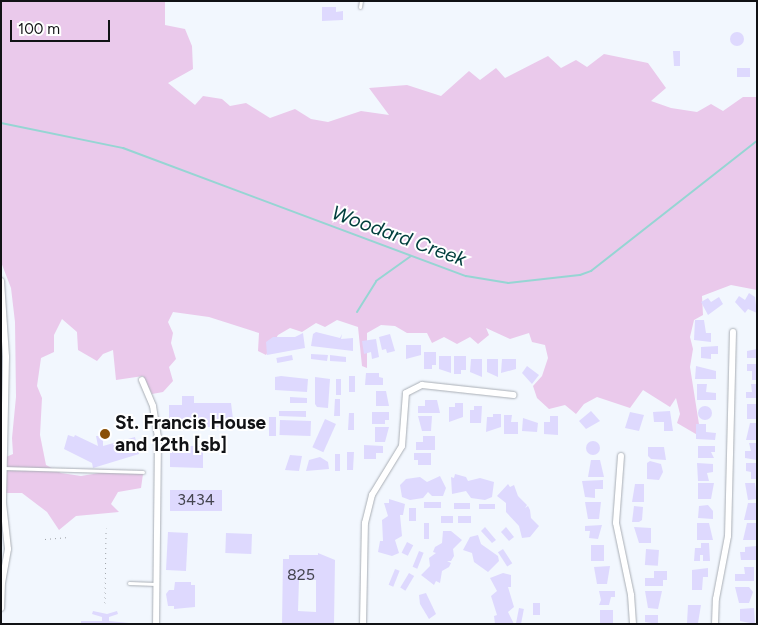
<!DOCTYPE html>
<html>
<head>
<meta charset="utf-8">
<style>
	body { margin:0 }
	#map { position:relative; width:758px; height:625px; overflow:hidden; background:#f2f7fe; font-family:Figtree,sans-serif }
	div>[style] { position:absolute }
	.green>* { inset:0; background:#eac9eb }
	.stream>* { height:2px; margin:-1px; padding:0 1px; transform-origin:1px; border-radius:1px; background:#96d5d3 }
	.building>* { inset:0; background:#ded9fe; transform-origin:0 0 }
	.round { border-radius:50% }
	.path>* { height:1px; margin-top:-0.5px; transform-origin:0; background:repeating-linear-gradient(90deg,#9da1a6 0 1px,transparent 0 5px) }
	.roads { filter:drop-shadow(0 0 1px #a9aeb5) drop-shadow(0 0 1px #a9aeb5) }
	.lane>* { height:3px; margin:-1.5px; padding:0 1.5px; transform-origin:1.5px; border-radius:1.5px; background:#fff }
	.street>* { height:6px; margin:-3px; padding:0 3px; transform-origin:3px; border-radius:3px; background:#fff }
	.dots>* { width:14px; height:14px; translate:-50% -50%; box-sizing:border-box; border:2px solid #fff; border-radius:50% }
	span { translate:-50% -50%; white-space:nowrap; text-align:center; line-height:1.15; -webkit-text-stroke:4px #fff; paint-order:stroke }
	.number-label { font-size:16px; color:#44444f }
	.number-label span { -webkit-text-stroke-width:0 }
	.poi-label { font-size:19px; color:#111215; font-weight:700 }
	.left { translate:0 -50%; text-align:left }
	.water-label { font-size:20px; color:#003e3d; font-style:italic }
	.frame { position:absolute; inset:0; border:2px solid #111215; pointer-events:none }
	.scale { position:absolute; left:10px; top:20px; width:100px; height:22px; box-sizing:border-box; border:2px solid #111215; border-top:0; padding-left:6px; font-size:15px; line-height:18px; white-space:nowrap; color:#111215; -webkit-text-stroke:4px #fff; paint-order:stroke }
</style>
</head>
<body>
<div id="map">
	<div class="green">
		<i style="clip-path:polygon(1px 1px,165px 1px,165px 25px,185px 29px,192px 46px,193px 69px,168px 83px,195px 105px,203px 96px,222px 99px,230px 106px,246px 103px,270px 118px,295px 109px,311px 119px,328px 122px,361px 111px,389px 115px,369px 88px,407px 85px,441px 96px,469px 71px,480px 80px,496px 68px,505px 78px,548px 56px,561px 68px,576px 60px,587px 67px,604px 54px,648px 63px,666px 88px,651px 101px,671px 108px,697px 112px,711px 104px,723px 111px,743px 97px,757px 97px,757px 290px,731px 285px,702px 296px,703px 315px,694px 320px,690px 337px,693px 349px,690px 367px,701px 437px,677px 423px,680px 414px,676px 398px,670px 407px,643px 390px,630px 408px,597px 397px,584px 404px,576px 414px,565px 405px,549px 409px,537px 398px,533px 386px,542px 376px,548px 358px,545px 345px,532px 342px,529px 333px,510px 339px,486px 328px,489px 335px,478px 344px,470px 337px,457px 344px,444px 337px,432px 343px,427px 333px,407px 333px,395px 326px,381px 325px,367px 333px,367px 368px,362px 366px,358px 327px,337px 320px,325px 327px,316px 323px,302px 332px,290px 328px,278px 335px,266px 355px,258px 351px,259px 333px,209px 317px,173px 312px,168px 322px,173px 333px,171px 343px,176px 359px,169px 367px,173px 381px,163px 392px,152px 394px,143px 376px,116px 380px,113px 350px,103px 354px,97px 361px,78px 350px,77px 332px,62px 319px,54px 335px,54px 352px,41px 358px,37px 386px,42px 398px,40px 435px,46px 465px,61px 473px,81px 476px,111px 471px,143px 474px,141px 488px,118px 492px,111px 504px,119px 512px,76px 516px,59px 530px,47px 512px,22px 493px,6px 493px,6px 457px,13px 454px,12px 438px,16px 397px,15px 322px,11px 288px,1px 262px)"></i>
	</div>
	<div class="stream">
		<i style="left:1px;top:123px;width:125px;rotate:11.6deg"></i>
		<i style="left:123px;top:148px;width:366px;rotate:20.5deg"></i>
		<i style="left:466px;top:276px;width:43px;rotate:9.5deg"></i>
		<i style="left:508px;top:283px;width:72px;rotate:-6.3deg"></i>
		<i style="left:580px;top:275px;width:12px;rotate:-20deg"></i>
		<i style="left:591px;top:271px;width:211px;rotate:-38.1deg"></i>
		<i style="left:357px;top:312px;width:36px;rotate:-58deg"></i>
		<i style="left:376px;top:281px;width:43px;rotate:-35.5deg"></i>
	</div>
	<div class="building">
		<i style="clip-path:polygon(322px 7px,336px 7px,336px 12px,343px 11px,343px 20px,322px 21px)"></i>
		<i class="round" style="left:730px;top:32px;width:14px;height:14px"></i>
		<i style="clip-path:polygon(673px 51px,680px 51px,680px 66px,674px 66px)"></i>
		<i style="left:750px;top:68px;width:9px;height:13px;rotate:90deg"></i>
		<i style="clip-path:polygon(749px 293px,755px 297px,757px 313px,748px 309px,745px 313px,735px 302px,739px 296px,745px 300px)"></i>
		<i style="clip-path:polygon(719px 297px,723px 304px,708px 315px,701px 302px,708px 298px,711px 302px)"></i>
		<i style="clip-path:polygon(695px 320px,704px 320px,706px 333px,711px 333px,711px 342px,694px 340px)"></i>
		<i style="clip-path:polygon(316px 332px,340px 338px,342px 334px,341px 339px,353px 338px,353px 351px,311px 346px,313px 334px)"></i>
		<i style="clip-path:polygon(303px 333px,305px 348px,267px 355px,266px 342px,273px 337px,295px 337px)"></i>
		<i style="clip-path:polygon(390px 334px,395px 351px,387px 353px,386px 349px,382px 350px,379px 337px)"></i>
		<i style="clip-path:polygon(376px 339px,379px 357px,372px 359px,371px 352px,364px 354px,362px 341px)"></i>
		<i style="clip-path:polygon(406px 345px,421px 345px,421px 355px,406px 359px)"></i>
		<i style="clip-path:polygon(718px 346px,718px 354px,711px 354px,711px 359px,701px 358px,701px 347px)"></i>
		<i style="clip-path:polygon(757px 349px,757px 358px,747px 358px,747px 351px)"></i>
		<i style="clip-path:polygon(424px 352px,436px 352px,436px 365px,432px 365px,432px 369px,424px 369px)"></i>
		<i style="clip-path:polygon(311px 354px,328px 355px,327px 361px,311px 359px)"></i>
		<i style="left:292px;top:355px;width:5px;height:16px;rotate:79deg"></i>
		<i style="clip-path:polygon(330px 355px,346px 357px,346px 362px,330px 361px)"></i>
		<i style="clip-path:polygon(439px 356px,451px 356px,451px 373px,439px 369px)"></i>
		<i style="clip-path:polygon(454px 356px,466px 356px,466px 370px,461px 370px,461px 374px,454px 374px)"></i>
		<i style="clip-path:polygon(471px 359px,482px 359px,482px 377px,470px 372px)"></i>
		<i style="clip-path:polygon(487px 359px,498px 359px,498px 377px,487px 372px)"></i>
		<i style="clip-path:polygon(502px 359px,516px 359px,516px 369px,501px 373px)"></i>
		<i style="clip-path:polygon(747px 364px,757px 364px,757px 380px,752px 380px,752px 371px,747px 371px)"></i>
		<i style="clip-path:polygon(527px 366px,539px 375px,532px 384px,522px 373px)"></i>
		<i style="clip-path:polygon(696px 366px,716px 371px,716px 379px,695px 379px)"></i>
		<i style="clip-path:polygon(366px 373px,379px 373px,379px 377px,383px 378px,383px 385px,365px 385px)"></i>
		<i style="clip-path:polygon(281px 376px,308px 379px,307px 392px,275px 390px,275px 377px)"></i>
		<i style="left:349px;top:376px;width:6px;height:16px"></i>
		<i style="clip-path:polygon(315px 377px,330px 379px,328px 408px,317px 407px,315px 404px)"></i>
		<i style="left:336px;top:379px;width:5px;height:16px"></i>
		<i style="clip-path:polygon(697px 384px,707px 384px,706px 392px,716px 393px,716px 400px,697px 400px)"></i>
		<i style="clip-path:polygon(751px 384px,757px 384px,757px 398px,746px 398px,746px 392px,752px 392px)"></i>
		<i style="clip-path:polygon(376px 391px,386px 391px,389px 406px,376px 406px)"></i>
		<i style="clip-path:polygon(182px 396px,194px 396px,194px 403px,231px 403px,234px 427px,169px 427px,169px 405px,182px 405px)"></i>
		<i style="clip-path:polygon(290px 397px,307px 398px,307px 403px,290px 403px)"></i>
		<i style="clip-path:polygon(335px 399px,340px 399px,340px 416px,334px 416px)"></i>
		<i style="clip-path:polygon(425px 400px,437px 400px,440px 413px,418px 413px,418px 406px,425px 406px)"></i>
		<i style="clip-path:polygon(455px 403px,463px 403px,463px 417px,449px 422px,449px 407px,455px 407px)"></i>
		<i style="left:747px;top:404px;width:10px;height:15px"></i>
		<i class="round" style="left:698px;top:406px;width:14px;height:14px"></i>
		<i style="clip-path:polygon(474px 406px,482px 406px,481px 423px,470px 423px,470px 410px,474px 410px)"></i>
		<i style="clip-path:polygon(279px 411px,306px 411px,306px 417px,279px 416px)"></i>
		<i style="clip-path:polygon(591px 411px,600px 421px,586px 429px,579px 421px)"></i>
		<i style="clip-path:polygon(670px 411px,673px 431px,664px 431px,664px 422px,654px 422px,653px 412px)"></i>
		<i style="clip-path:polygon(372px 412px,389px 412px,389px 420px,385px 420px,385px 424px,372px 424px)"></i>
		<i style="clip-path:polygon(630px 412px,644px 415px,639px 431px,625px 428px)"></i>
		<i style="clip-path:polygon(349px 413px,354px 413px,354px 430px,348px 430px)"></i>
		<i style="clip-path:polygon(493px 414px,501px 414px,501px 427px,486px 432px,487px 417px,493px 417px)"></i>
		<i style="clip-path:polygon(504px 415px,512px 415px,511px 422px,518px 422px,518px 434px,504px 434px)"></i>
		<i style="clip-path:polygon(418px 416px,432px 416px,431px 431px,422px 431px)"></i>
		<i style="clip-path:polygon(550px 416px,558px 416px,558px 435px,544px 434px,544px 422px,550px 422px)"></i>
		<i style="left:269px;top:417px;width:7px;height:19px"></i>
		<i style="clip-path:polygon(523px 418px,538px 423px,537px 432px,522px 431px)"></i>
		<i style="left:325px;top:419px;width:12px;height:31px;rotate:24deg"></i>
		<i style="left:280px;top:420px;width:31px;height:15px;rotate:2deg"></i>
		<i style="clip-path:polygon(750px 423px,757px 423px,757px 440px,746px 440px)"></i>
		<i style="clip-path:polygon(696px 424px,706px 424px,706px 432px,716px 433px,715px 440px,696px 439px)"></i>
		<i style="clip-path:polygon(375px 427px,389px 427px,385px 442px,375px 442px)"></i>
		<i style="clip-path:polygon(68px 435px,74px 437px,75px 435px,98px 446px,96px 436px,103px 436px,103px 446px,135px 437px,139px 454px,93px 468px,92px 463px,64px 449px)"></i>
		<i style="clip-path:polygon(423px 436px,435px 436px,435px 450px,416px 450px,416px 442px,423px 442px)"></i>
		<i class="round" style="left:586px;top:441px;width:14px;height:14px"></i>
		<i style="clip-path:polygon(749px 443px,757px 443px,757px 460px,745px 458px,745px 451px,751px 451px)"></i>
		<i style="clip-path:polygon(364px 445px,383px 446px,383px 453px,376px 453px,376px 459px,364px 459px)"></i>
		<i style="clip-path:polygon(179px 446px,203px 446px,203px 468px,170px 467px,170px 449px,179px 449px)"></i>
		<i style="clip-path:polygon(698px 446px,715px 446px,715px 452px,711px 452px,714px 458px,698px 458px)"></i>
		<i style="clip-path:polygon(648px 447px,664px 447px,666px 460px,651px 459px,648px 456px)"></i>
		<i style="clip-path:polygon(347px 452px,354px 452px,353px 470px,347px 470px)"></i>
		<i style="clip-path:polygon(414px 453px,431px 453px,431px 465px,418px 465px,418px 460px,414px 460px)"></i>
		<i style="left:335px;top:454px;width:5px;height:17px"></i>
		<i style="clip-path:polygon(290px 455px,302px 456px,299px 471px,285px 470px)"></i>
		<i style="clip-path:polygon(320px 457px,328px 462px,329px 469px,306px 471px,309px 460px)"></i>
		<i style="clip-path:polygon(591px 460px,600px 460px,604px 477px,588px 477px)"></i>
		<i style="clip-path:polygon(650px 461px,661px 464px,663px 472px,659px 480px,647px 479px,647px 463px)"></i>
		<i style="clip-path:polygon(697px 463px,713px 464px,713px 472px,707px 473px,709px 481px,698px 481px)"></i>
		<i style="clip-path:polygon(746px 463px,757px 463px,757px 479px,751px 479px,751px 472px,746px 471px)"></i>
		<i style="clip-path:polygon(455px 474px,466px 477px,468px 481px,480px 478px,494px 482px,492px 497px,485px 500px,471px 498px,466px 491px,452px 494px,451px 477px,454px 478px)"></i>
		<i style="clip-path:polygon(440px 476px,446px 488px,443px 496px,432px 496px,428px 492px,423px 498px,410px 500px,402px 497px,400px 485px,406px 479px,420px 477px,427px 482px)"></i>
		<i style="clip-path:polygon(603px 480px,603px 489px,595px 489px,595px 498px,585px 497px,582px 481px)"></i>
		<i style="clip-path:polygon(698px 483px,714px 483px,711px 499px,698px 499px)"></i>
		<i style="clip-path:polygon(745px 483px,755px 483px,757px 499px,748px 500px)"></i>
		<i style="clip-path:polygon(508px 484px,510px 487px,514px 485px,518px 496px,527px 505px,525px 508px,528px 506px,530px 510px,531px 518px,539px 526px,530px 537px,522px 538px,519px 526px,506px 512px,506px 503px,497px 496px)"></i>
		<i style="clip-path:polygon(635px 484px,644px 484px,644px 502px,632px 502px)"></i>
		<i style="left:170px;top:490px;width:52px;height:21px"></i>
		<i style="clip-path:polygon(389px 499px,405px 504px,403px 515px,400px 515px,402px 536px,395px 540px,399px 553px,392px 556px,378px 552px,380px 541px,383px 541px,382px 520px,388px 516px,384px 503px,389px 503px)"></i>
		<i style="left:424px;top:502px;width:17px;height:6px"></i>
		<i style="clip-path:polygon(585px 502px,601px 502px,599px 519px,588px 519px)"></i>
		<i style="left:454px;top:503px;width:16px;height:6px"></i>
		<i style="clip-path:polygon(748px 503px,757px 503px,757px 520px,744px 520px)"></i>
		<i style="left:479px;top:504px;width:16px;height:5px"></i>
		<i style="clip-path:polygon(708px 505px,713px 511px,713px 519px,698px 518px,699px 506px)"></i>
		<i style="clip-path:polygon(634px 506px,643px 507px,642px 520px,639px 522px,632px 522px)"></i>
		<i style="left:409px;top:508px;width:7px;height:13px"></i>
		<i style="left:441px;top:516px;width:12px;height:7px"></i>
		<i style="left:458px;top:516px;width:13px;height:7px"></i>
		<i style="left:424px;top:523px;width:5px;height:16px"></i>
		<i style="clip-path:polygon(697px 523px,709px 523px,713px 540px,697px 540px)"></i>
		<i style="clip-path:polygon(747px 523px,757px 523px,757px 540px,743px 540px)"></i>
		<i style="clip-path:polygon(602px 525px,598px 539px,589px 538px,590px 531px,585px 531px,585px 526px)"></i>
		<i style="clip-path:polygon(485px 527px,496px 540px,492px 543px,481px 531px)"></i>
		<i style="clip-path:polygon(506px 527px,514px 537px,509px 541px,501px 532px)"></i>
		<i style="clip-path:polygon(634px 527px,651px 528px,651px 543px,639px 543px)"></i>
		<i style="clip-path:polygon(443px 531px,451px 531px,462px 540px,453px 549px,454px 556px,451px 561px,447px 561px,451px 563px,449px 567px,442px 571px,440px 583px,436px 581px,434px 585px,421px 575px,430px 566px,429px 558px,436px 553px,433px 552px,435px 547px,442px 543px)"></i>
		<i style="left:168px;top:532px;width:20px;height:38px;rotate:3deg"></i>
		<i style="left:226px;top:533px;width:26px;height:20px;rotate:2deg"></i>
		<i style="clip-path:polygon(478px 535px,481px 544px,498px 556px,499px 561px,488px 572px,474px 562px,472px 553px,463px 550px,470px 537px)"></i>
		<i style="left:407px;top:542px;width:7px;height:12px;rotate:27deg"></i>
		<i style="clip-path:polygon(701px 543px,709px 543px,710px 561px,703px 561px,703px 555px,700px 555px,700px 561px,694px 561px,695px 548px,701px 548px)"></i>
		<i style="left:591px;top:545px;width:13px;height:16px"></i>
		<i style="clip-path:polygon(757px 546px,757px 560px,741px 560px,740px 552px,745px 552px,745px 547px)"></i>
		<i style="left:503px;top:549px;width:17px;height:6px;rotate:57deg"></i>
		<i style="left:646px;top:549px;width:13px;height:16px;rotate:4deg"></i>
		<i style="left:419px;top:551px;width:5px;height:17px;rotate:22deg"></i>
		<i style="clip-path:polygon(evenodd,318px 553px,335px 560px,334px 624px,282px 624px,283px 559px,289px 559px,289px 555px,318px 555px,318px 553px,299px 580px,316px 580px,316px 612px,298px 611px,299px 580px)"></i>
		<i style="clip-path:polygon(610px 566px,607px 584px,597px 584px,594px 567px)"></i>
		<i style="clip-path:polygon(744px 567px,754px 567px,754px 581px,735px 581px,735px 574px,745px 574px)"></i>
		<i style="clip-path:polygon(708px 568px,708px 577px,703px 577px,702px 590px,692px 590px,692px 570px)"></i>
		<i style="left:395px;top:569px;width:5px;height:17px;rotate:22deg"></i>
		<i style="clip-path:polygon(654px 571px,667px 571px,667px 580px,663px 580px,663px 586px,645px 586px,645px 578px,654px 578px)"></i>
		<i style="left:409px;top:573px;width:6px;height:17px;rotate:31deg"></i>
		<i style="clip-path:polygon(503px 573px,511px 575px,511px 587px,508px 587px,514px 607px,508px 612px,514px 624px,495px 624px,494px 616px,497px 615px,491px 596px,497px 591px,490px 578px)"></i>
		<i style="clip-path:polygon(175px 582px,191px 582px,191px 585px,195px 585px,195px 607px,174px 609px,174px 606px,168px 606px,166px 594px,169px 590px,174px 590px)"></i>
		<i style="clip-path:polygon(735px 587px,749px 587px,753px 592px,749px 603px,739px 603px)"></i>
		<i style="clip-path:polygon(599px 591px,615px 591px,615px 597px,611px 597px,609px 605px,599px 605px,601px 600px)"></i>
		<i style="clip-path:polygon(645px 591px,662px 591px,658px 609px,648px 608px)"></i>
		<i style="clip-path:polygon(426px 593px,436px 614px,429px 619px,420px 604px,419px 595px)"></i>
		<i style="left:533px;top:603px;width:7px;height:12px"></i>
		<i style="clip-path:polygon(688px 605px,701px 605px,698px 623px,687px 623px)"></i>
		<i style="left:519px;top:608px;width:5px;height:16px;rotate:11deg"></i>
		<i style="clip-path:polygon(754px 608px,755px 624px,740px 621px,740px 609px)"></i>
		<i style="left:600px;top:610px;width:13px;height:14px"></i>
		<i style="clip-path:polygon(93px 611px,107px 614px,117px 611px,118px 614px,109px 617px,109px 621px,139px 624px,81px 624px,81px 621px,102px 621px,102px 617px,92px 614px)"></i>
		<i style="clip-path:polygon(645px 615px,658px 615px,658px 624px,645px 622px)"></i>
	</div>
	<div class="path">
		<i style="left:45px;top:539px;width:24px;rotate:-5deg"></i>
		<i style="left:105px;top:603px;width:75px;rotate:-89.2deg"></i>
	</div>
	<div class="roads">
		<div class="lane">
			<i style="left:360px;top:7px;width:6px;rotate:-81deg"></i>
			<i style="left:4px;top:468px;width:139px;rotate:1.6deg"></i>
			<i style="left:129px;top:583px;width:27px;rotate:2deg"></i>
		</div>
		<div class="street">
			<i style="left:1px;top:281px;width:76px;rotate:86.2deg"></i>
			<i style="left:6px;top:357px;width:146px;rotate:91.2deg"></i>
			<i style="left:3px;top:503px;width:46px;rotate:83.8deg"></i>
			<i style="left:8px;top:549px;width:34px;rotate:100deg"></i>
			<i style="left:2px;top:582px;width:26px;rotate:92deg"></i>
			<i style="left:142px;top:380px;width:28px;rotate:67deg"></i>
			<i style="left:153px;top:406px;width:31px;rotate:81deg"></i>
			<i style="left:158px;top:437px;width:187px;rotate:90.6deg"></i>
			<i style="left:621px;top:456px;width:67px;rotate:94.3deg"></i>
			<i style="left:616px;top:523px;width:74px;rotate:78.2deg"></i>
			<i style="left:631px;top:595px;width:29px;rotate:86deg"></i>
			<i style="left:363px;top:624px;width:101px;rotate:-88.9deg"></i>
			<i style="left:365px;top:523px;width:29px;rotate:-76deg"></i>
			<i style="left:372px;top:495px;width:57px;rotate:-58.5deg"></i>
			<i style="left:402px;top:446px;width:53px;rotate:-85.7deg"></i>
			<i style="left:406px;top:393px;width:18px;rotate:-27deg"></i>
			<i style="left:422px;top:385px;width:92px;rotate:6.3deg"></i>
			<i style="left:715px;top:624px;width:25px;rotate:-88deg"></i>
			<i style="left:716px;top:599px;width:64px;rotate:-79.2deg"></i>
			<i style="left:728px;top:536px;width:204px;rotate:-88.6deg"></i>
		</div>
	</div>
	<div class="dots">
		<i style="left:105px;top:434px;background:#894f06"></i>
	</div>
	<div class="number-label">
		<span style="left:196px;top:500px">3434</span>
		<span style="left:301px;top:575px">825</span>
	</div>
	<div class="poi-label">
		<span class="left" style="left:115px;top:434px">St. Francis House<br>and 12th [sb]</span>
	</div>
	<div class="water-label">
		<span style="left:399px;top:236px;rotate:20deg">Woodard Creek</span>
	</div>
	<div class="frame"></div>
	<div class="scale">100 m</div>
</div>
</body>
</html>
